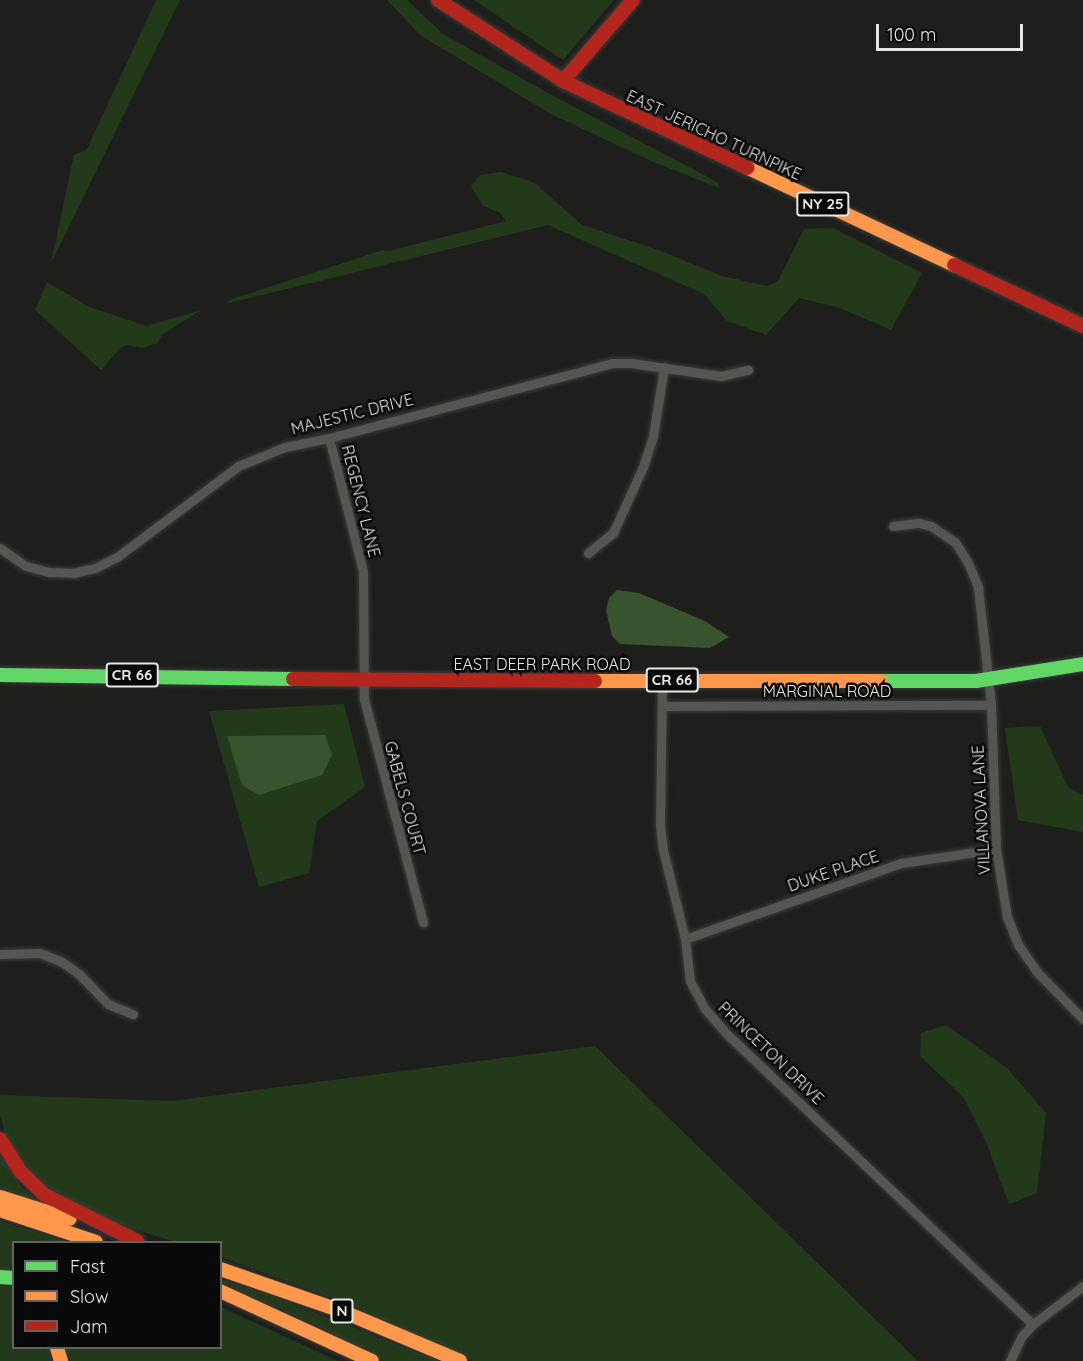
<!DOCTYPE html>
<html>
<head>
<meta charset="utf-8">
<style>
	body { margin:0 }
	#map { position:relative; width:1083px; height:1361px; overflow:hidden; background:#1e1f1d; font-family:Quicksand,sans-serif }
	div>[style] { position:absolute }
	.green>* { inset:0; background:#223a19 }
	.water>* { inset:0; background:#38542e }
	.roads { filter:drop-shadow(0 0 2px #3a3b39) drop-shadow(0 0 2px #3a3b39) }
	.street>* { height:9px; margin:-4.5px; padding:0 4.5px; transform-origin:4.5px; border-radius:4.5px; background:#535651 }
	.fast>* { height:14px; margin:-7px; padding:0 7px; transform-origin:7px; border-radius:7px; background:#63d668 }
	.slow>* { height:14px; margin:-7px; padding:0 7px; transform-origin:7px; border-radius:7px; background:#ff974d }
	.jam>* { height:14px; margin:-7px; padding:0 7px; transform-origin:7px; border-radius:7px; background:#b3261e }
	span { translate:-50% -50%; white-space:nowrap; text-align:center; line-height:1.15; -webkit-text-stroke:5px #080908; paint-order:stroke }
	.shield-label span { padding:2px 4px; background:#080908; border:2px solid; border-radius:4px; -webkit-text-stroke-width:0 }
	.shield-label { font-size:15px; color:#e6e8e5; font-weight:700 }
	.street-label { font-size:16px; color:#e6e8e5 }
	.legend { position:absolute; left:12px; top:1241px; width:210px; height:108px; box-sizing:border-box; background:#080908; border:2px solid #616260; margin:0; padding:8px 10px; list-style:none; font-size:18px; color:#e6e8e5 }
	.legend li { display:flex; align-items:center; gap:12px; height:30px }
	.legend b { width:30px; border:2px solid #616260 }
	.scale { position:absolute; left:876px; top:24px; width:147px; height:27px; box-sizing:border-box; border:3px solid #e6e8e5; border-top:0; padding-left:8px; font-size:18px; line-height:21px; white-space:nowrap; color:#e6e8e5; -webkit-text-stroke:4px #080908; paint-order:stroke }
</style>
</head>
<body>
<div id="map">
	<div class="green">
		<i style="clip-path:polygon(156px 0,180px 0,51px 263px,74px 155px,87px 149px)"></i>
		<i style="clip-path:polygon(387px 0,407px 0,443px 34px,546px 92px,706px 176px,718px 183px,719px 188px,651px 161px,549px 113px,420px 35px)"></i>
		<i style="clip-path:polygon(474px 0,614px 0,563px 60px)"></i>
		<i style="clip-path:polygon(501px 172px,535px 183px,582px 225px,659px 250px,722px 276px,767px 286px,775px 283px,779px 279px,804px 229px,833px 228px,922px 273px,891px 330px,840px 308px,799px 298px,766px 335px,727px 321px,704px 294px,548px 225px,225px 304px,232px 299px,383px 250px,389px 251px,506px 221px,499px 212px,483px 206px,471px 186px,480px 175px)"></i>
		<i style="clip-path:polygon(47px 282px,89px 307px,147px 326px,201px 310px,162px 335px,157px 343px,142px 348px,127px 345px,120px 348px,101px 370px,35px 310px)"></i>
		<i style="clip-path:polygon(344px 704px,365px 787px,317px 821px,309px 873px,259px 887px,209px 711px)"></i>
		<i style="clip-path:polygon(1040px 726px,1068px 787px,1083px 795px,1083px 832px,1018px 820px,1005px 728px)"></i>
		<i style="clip-path:polygon(946px 1025px,1007px 1068px,1046px 1113px,1037px 1193px,1009px 1204px,986px 1142px,964px 1098px,920px 1056px,921px 1033px)"></i>
		<i style="clip-path:polygon(595px 1046px,918px 1361px,472px 1361px,346px 1303px,221px 1257px,220px 1242px,175px 1242px,97px 1217px,25px 1173px,7px 1141px,0 1115px,0 1095px,172px 1101px)"></i>
		<i style="clip-path:polygon(0 1154px,20px 1185px,36px 1200px,0 1191px)"></i>
		<i style="clip-path:polygon(0 1221px,62px 1240px,69px 1242px,14px 1242px,13px 1273px,0 1273px)"></i>
		<i style="clip-path:polygon(220px 1279px,262px 1292px,439px 1361px,384px 1361px,307px 1321px,221px 1283px)"></i>
		<i style="clip-path:polygon(0 1286px,13px 1287px,14px 1348px,49px 1348px,52px 1361px,0 1361px)"></i>
		<i style="clip-path:polygon(221px 1307px,338px 1361px,66px 1361px,62px 1348px,220px 1348px)"></i>
	</div>
	<div class="water">
		<i style="clip-path:polygon(617px 590px,639px 593px,705px 621px,729px 637px,710px 648px,620px 644px,612px 636px,606px 610px,609px 598px)"></i>
		<i style="clip-path:polygon(325px 735px,332px 755px,322px 775px,259px 795px,242px 785px,227px 736px)"></i>
	</div>
	<div class="roads">
		<div class="street">
			<i style="left:329px;top:438px;width:137px;rotate:75.7deg"></i>
			<i style="left:363px;top:571px;width:128px;rotate:89.6deg"></i>
			<i style="left:364px;top:699px;width:231px;rotate:75.2deg"></i>
			<i style="left:893px;top:526px;width:26px;rotate:-7deg"></i>
			<i style="left:919px;top:523px;width:12px;rotate:14deg"></i>
			<i style="left:931px;top:526px;width:29px;rotate:34deg"></i>
			<i style="left:955px;top:542px;width:25px;rotate:58deg"></i>
			<i style="left:968px;top:563px;width:26px;rotate:67deg"></i>
			<i style="left:978px;top:587px;width:119px;rotate:83.7deg"></i>
			<i style="left:991px;top:705px;width:144px;rotate:88deg"></i>
			<i style="left:996px;top:849px;width:69px;rotate:80.8deg"></i>
			<i style="left:1007px;top:917px;width:31px;rotate:68deg"></i>
			<i style="left:1019px;top:946px;width:32px;rotate:55deg"></i>
			<i style="left:1037px;top:972px;width:66px;rotate:45.6deg"></i>
			<i style="left:0;top:548px;width:32px;rotate:35deg"></i>
			<i style="left:26px;top:566px;width:24px;rotate:15deg"></i>
			<i style="left:49px;top:572px;width:24px;rotate:2deg"></i>
			<i style="left:73px;top:573px;width:23px;rotate:-13deg"></i>
			<i style="left:95px;top:568px;width:25px;rotate:-27deg"></i>
			<i style="left:117px;top:557px;width:151px;rotate:-36.9deg"></i>
			<i style="left:238px;top:466px;width:51px;rotate:-22deg"></i>
			<i style="left:285px;top:447px;width:45px;rotate:-11.6deg"></i>
			<i style="left:329px;top:438px;width:293px;rotate:-14.8deg"></i>
			<i style="left:612px;top:363px;width:19px"></i>
			<i style="left:631px;top:363px;width:91px;rotate:8.2deg"></i>
			<i style="left:721px;top:376px;width:28px;rotate:-13deg"></i>
			<i style="left:588px;top:553px;width:32px;rotate:-39deg"></i>
			<i style="left:613px;top:533px;width:72px;rotate:-65.6deg"></i>
			<i style="left:643px;top:467px;width:33px;rotate:-72deg"></i>
			<i style="left:653px;top:436px;width:70px;rotate:-80.9deg"></i>
			<i style="left:662px;top:680px;width:145px;rotate:90.8deg"></i>
			<i style="left:660px;top:825px;width:25px;rotate:83deg"></i>
			<i style="left:663px;top:850px;width:92px;rotate:76.1deg"></i>
			<i style="left:685px;top:939px;width:42px;rotate:83.2deg"></i>
			<i style="left:690px;top:981px;width:32px;rotate:62deg"></i>
			<i style="left:705px;top:1009px;width:35px;rotate:49deg"></i>
			<i style="left:728px;top:1035px;width:420px;rotate:43.5deg"></i>
			<i style="left:662px;top:706px;width:329px;rotate:-0.2deg"></i>
			<i style="left:685px;top:939px;width:229px;rotate:-19.4deg"></i>
			<i style="left:901px;top:863px;width:96px;rotate:-8.4deg"></i>
			<i style="left:0;top:954px;width:40px;rotate:-1.4deg"></i>
			<i style="left:40px;top:953px;width:24px;rotate:22deg"></i>
			<i style="left:62px;top:962px;width:21px;rotate:35deg"></i>
			<i style="left:79px;top:974px;width:42px;rotate:46deg"></i>
			<i style="left:108px;top:1004px;width:27px;rotate:22deg"></i>
			<i style="left:1010px;top:1361px;width:26px;rotate:-65deg"></i>
			<i style="left:1021px;top:1337px;width:18px;rotate:-47deg"></i>
			<i style="left:1033px;top:1324px;width:63px;rotate:-37.2deg"></i>
		</div>
		<div class="fast">
			<i style="left:0;top:675px;width:293px;rotate:0.8deg"></i>
			<i style="left:881px;top:681px;width:95px"></i>
			<i style="left:976px;top:681px;width:108px;rotate:-9deg"></i>
			<i style="left:0;top:1277px;width:14px;rotate:4deg"></i>
		</div>
		<div class="slow">
			<i style="left:748px;top:168px;width:228px;rotate:25.2deg"></i>
			<i style="left:595px;top:681px;width:286px"></i>
			<i style="left:0;top:1197px;width:73px;rotate:17.4deg"></i>
			<i style="left:0;top:1210px;width:101px;rotate:18.4deg"></i>
			<i style="left:220px;top:1269px;width:131px;rotate:19.1deg"></i>
			<i style="left:344px;top:1312px;width:126px;rotate:22.9deg"></i>
			<i style="left:220px;top:1291px;width:167px;rotate:24.7deg"></i>
			<i style="left:57px;top:1348px;width:14px;rotate:73deg"></i>
		</div>
		<div class="jam">
			<i style="left:438px;top:0;width:149px;rotate:32.9deg"></i>
			<i style="left:563px;top:81px;width:204px;rotate:25.2deg"></i>
			<i style="left:563px;top:81px;width:107px;rotate:-49.2deg"></i>
			<i style="left:954px;top:265px;width:143px;rotate:25.3deg"></i>
			<i style="left:293px;top:679px;width:302px;rotate:0.4deg"></i>
			<i style="left:0;top:1139px;width:39px;rotate:58deg"></i>
			<i style="left:21px;top:1172px;width:33px;rotate:44deg"></i>
			<i style="left:45px;top:1195px;width:103px;rotate:26.6deg"></i>
		</div>
	</div>
	<div class="shield-label">
		<span style="left:823px;top:204px">NY 25</span>
		<span style="left:132px;top:675px">CR 66</span>
		<span style="left:672px;top:680px">CR 66</span>
		<span style="left:342px;top:1311px">N</span>
	</div>
	<div class="street-label">
		<span style="left:714px;top:135px;rotate:25deg">EAST JERICHO TURNPIKE</span>
		<span style="left:352px;top:414px;rotate:-14deg">MAJESTIC DRIVE</span>
		<span style="left:361px;top:501px;rotate:76deg">REGENCY LANE</span>
		<span style="left:542px;top:664px">EAST DEER PARK ROAD</span>
		<span style="left:827px;top:691px">MARGINAL ROAD</span>
		<span style="left:405px;top:798px;rotate:75deg">GABELS COURT</span>
		<span style="left:981px;top:810px;rotate:-93deg">VILLANOVA LANE</span>
		<span style="left:833px;top:871px;rotate:-19deg">DUKE PLACE</span>
		<span style="left:771px;top:1053px;rotate:44deg">PRINCETON DRIVE</span>
	</div>
	<ul class="legend">
	<li><b style="height:8px;background:#63d668"></b>Fast</li>
	<li><b style="height:8px;background:#ff974d"></b>Slow</li>
	<li><b style="height:8px;background:#b3261e"></b>Jam</li>
	</ul>
	<div class="scale">100 m</div>
</div>
</body>
</html>
